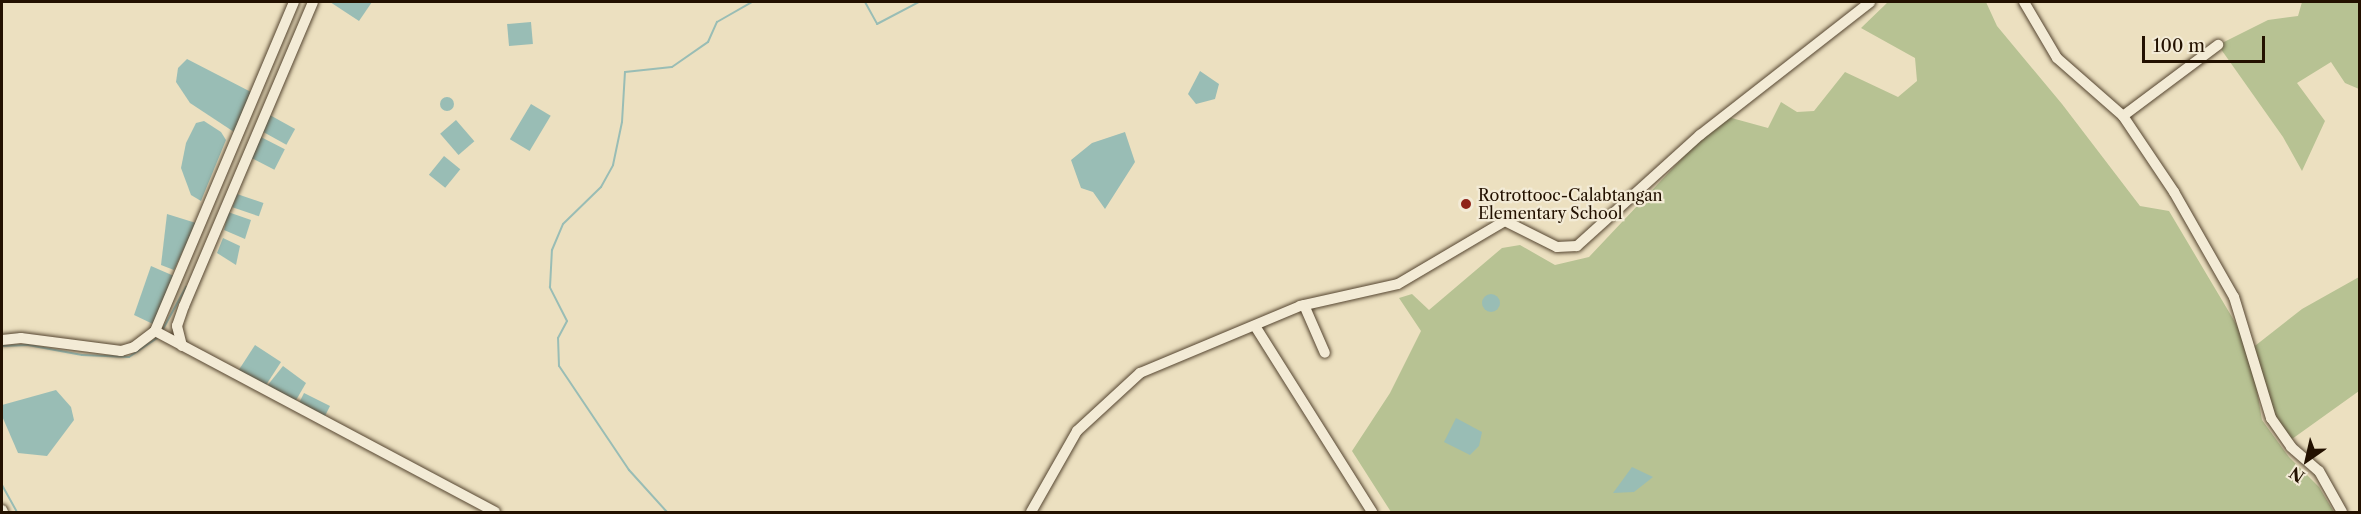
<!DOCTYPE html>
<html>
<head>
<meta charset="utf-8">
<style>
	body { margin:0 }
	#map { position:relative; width:2361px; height:514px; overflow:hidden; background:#ece0c0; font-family:"Libre Caslon Text",serif }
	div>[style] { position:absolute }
	.green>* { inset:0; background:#b7c293 }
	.water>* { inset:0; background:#99bdb5; transform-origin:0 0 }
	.round { border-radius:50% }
	.stream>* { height:2px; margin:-1px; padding:0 1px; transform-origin:1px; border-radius:1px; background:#99bdb5 }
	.roads { filter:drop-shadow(0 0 2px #554530) drop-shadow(0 0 2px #554530) }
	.street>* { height:10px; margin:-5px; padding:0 5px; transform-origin:5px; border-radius:5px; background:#f3ebd6 }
	.dots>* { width:16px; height:16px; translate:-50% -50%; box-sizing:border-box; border:3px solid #f3ebd6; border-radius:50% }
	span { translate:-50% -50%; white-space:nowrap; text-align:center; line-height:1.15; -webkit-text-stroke:4.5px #f3ebd6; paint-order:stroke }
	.poi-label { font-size:16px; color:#231100 }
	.left { translate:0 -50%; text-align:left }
	.frame { position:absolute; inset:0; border:3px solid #231100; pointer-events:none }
	.north { position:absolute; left:2277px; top:430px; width:60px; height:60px; -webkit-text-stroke:4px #f3ebd6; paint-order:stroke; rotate:214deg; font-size:16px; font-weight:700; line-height:24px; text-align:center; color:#231100 }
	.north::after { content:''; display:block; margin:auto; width:21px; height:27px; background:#231100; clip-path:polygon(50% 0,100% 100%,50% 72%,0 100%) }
	.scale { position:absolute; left:2142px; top:36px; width:123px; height:27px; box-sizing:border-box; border:3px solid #231100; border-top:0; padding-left:8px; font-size:18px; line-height:21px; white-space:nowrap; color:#231100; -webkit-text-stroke:4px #f3ebd6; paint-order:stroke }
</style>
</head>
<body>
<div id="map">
	<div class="green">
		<i style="clip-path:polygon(1888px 2px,1986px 2px,1997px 26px,2062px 104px,2140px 206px,2169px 211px,2251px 349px,2302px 309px,2359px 277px,2359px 391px,2292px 439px,2291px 447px,2271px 418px,2251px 355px,2262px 420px,2289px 457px,2319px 487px,2334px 512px,1391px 512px,1352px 451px,1390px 393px,1421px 331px,1399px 298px,1412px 294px,1429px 310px,1502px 248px,1520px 245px,1555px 265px,1589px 257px,1690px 150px,1728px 117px,1768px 128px,1781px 102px,1797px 112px,1814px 111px,1845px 72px,1898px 97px,1917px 81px,1915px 58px,1861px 28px)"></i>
		<i style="clip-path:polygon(2302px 2px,2359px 2px,2359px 89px,2345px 83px,2331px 62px,2297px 83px,2325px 121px,2302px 171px,2283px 137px,2218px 45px,2268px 20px,2298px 16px)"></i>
	</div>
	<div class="water">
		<i style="clip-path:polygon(330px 2px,372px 2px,359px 21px)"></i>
		<i style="left:531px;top:22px;width:22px;height:24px;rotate:85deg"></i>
		<i style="clip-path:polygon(187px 59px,251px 92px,234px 132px,190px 103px,176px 82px,178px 68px)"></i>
		<i style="clip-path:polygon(1200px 71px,1219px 84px,1215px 99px,1196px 104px,1188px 94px)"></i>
		<i class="round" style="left:440px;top:97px;width:14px;height:14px"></i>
		<i style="left:531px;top:104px;width:23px;height:41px;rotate:31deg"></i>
		<i style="left:268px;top:114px;width:31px;height:18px;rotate:29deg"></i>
		<i style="left:456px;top:120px;width:28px;height:21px;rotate:49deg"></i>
		<i style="clip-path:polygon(204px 121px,221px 132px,226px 140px,201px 201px,191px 195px,181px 168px,186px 143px,196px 123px)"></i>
		<i style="clip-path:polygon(1125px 132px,1135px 162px,1105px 209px,1093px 192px,1081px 188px,1071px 160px,1092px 143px)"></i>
		<i style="left:259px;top:136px;width:29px;height:23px;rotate:27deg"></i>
		<i style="left:444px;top:156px;width:21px;height:24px;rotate:39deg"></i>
		<i style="left:237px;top:194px;width:28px;height:14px;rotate:19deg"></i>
		<i style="clip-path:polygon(228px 212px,251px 220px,245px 239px,224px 230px)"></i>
		<i style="clip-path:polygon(167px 214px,196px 223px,174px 270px,161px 265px)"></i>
		<i style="clip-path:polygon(223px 238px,240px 246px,236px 265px,217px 253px)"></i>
		<i style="clip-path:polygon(151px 266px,174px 276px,153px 324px,134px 315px)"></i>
		<i class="round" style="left:1482px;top:294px;width:18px;height:18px"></i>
		<i style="left:255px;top:345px;width:31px;height:31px;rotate:33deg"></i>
		<i style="clip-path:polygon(283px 366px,306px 383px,295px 402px,267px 386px)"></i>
		<i style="clip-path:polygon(56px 390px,71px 407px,74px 420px,47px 456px,18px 453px,2px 416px,2px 405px)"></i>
		<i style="clip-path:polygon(304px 393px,330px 406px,324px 418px,299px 403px)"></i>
		<i style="clip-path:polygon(1456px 418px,1482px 432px,1479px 446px,1470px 455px,1444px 442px)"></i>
		<i style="clip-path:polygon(1632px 467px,1653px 477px,1634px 492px,1613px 493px)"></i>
	</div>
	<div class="stream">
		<i style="left:865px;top:2px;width:25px;rotate:61deg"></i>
		<i style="left:877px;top:24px;width:47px;rotate:-27.6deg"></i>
		<i style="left:163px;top:329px;width:48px;rotate:-61.3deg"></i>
		<i style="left:2px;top:346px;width:26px;rotate:-2deg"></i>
		<i style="left:28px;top:345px;width:55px;rotate:10.5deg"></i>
		<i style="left:82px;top:355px;width:47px;rotate:2.4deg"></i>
		<i style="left:129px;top:357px;width:34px;rotate:-34deg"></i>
		<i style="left:2px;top:485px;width:31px;rotate:61deg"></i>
		<i style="left:667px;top:512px;width:57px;rotate:-132.1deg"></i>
		<i style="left:629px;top:470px;width:125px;rotate:-123.9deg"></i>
		<i style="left:559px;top:366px;width:28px;rotate:-92deg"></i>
		<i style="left:558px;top:338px;width:19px;rotate:-62deg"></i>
		<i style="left:567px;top:321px;width:38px;rotate:-117deg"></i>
		<i style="left:550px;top:287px;width:37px;rotate:-87deg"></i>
		<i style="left:552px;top:250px;width:28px;rotate:-67deg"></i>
		<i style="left:563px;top:224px;width:53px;rotate:-44.2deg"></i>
		<i style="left:601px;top:187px;width:25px;rotate:-61deg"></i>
		<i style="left:613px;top:165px;width:44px;rotate:-78.2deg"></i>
		<i style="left:622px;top:122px;width:50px;rotate:-86.6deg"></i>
		<i style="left:625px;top:72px;width:47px;rotate:-6.1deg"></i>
		<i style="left:672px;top:67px;width:44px;rotate:-34.8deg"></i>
		<i style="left:708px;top:42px;width:22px;rotate:-66deg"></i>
		<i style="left:717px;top:22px;width:40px;rotate:-29.7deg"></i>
	</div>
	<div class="roads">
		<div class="street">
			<i style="left:2024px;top:2px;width:65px;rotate:59.5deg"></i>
			<i style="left:2057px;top:58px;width:88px;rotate:41.3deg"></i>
			<i style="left:2123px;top:116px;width:92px;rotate:56.1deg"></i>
			<i style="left:2174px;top:192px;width:121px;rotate:60.3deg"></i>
			<i style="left:2234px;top:297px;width:127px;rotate:73deg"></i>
			<i style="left:2271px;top:418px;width:35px;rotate:55deg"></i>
			<i style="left:2291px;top:447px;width:37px;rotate:41deg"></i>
			<i style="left:2319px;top:471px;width:47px;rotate:60.7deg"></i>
			<i style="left:2123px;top:116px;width:119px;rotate:-36.8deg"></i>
			<i style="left:1304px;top:305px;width:52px;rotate:66.4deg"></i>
			<i style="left:1255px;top:326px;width:220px;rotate:57.8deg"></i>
			<i style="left:155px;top:331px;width:385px;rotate:28deg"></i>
			<i style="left:2px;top:340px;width:19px;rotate:-6deg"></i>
			<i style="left:21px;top:338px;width:101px;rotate:7.4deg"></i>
			<i style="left:121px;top:351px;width:14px;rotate:-17deg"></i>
			<i style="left:134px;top:347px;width:26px;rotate:-37deg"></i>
			<i style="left:155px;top:331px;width:357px;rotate:-67.1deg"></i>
			<i style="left:182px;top:346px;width:21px;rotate:-104deg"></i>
			<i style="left:177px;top:326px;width:21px;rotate:-71deg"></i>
			<i style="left:184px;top:306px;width:330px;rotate:-67deg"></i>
			<i style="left:2px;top:510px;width:2px;rotate:63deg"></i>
			<i style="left:1031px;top:512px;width:93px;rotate:-60.4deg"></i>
			<i style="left:1077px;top:431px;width:86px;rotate:-42.6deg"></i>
			<i style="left:1140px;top:373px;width:173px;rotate:-22.7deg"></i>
			<i style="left:1300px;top:306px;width:100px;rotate:-12.7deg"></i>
			<i style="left:1398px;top:284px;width:124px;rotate:-30.5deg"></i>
			<i style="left:1505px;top:221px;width:58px;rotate:26.6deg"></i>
			<i style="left:1557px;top:247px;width:20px;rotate:-3deg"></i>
			<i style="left:1577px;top:246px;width:166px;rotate:-42.1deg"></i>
			<i style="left:1700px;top:135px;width:216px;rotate:-38deg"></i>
		</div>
	</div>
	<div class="dots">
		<i style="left:1466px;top:204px;background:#8f2418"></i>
	</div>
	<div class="poi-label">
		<span class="left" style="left:1478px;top:204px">Rotrottooc-Calabtangan<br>Elementary School</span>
	</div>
	<div class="frame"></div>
	<div class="north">N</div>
	<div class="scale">100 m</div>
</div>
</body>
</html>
